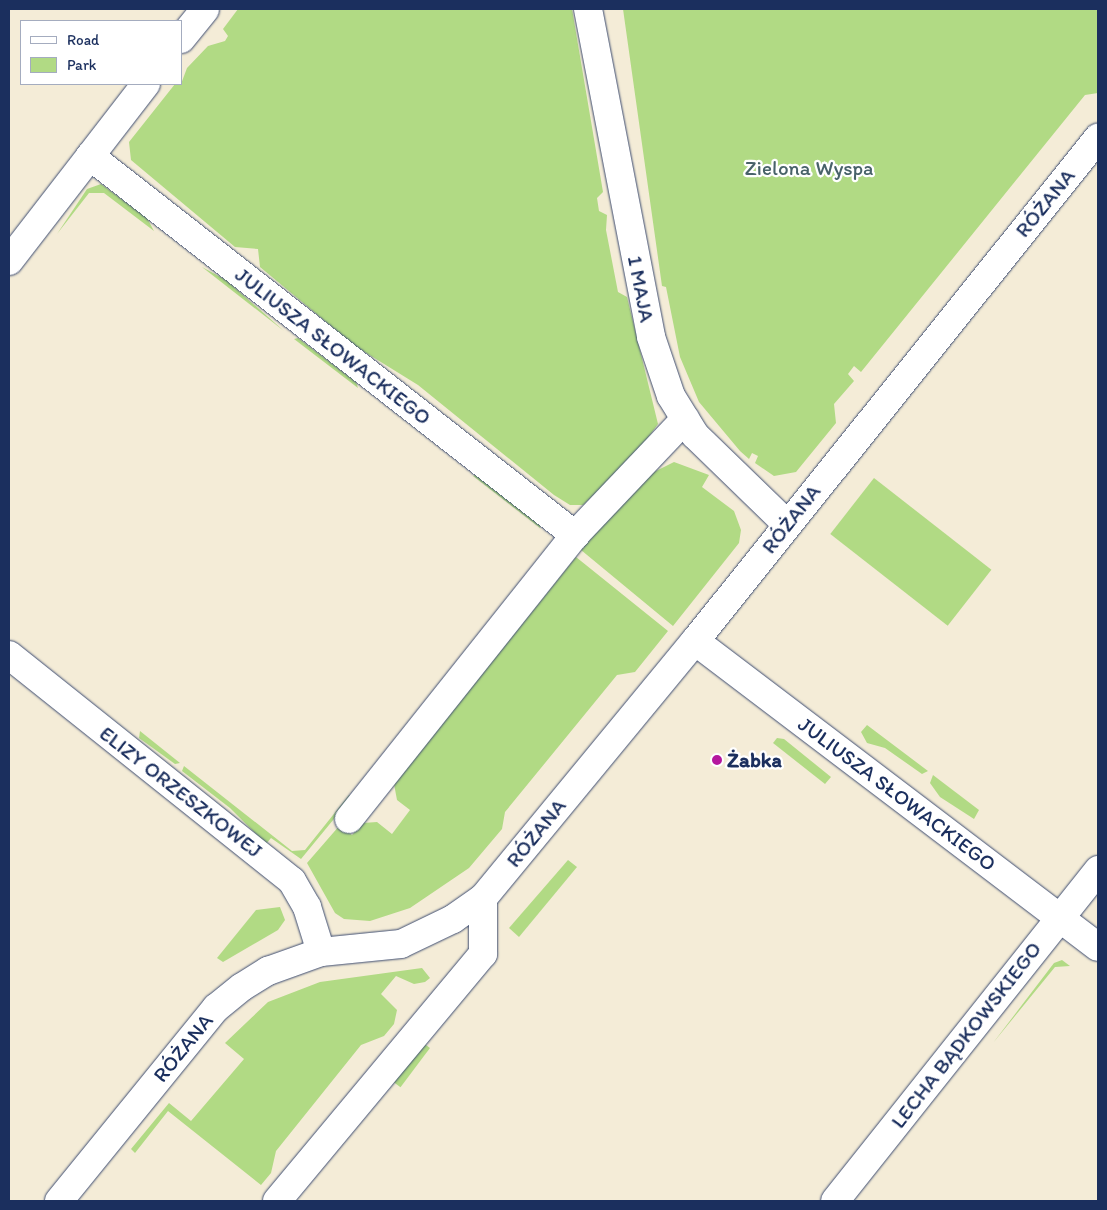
<!DOCTYPE html>
<html>
<head>
<meta charset="utf-8">
<style>
	body { margin:0 }
	#map { position:relative; width:1107px; height:1210px; overflow:hidden; background:#f4ecd7; font-family:Itim,sans-serif }
	div>[style] { position:absolute }
	.green>* { inset:0; background:#b1da84; transform-origin:0 0 }
	.roads { filter:drop-shadow(0 0 1px #3c4b70) drop-shadow(0 0 1px #3c4b70) }
	.minor>* { height:28px; margin:-14px; padding:0 14px; transform-origin:14px; border-radius:14px; background:#fff }
	.dots>* { width:14px; height:14px; translate:-50% -50%; box-sizing:border-box; border:2px solid #fff; border-radius:50% }
	span { translate:-50% -50%; white-space:nowrap; text-align:center; line-height:1.15; -webkit-text-stroke:4.5px #fff; paint-order:stroke }
	.park-label { font-size:21px; color:#486269 }
	.street-label { font-size:21px; color:#1b2f5e }
	.poi-label { font-size:21px; color:#1b2f5e; font-weight:700 }
	.left { translate:0 -50%; text-align:left }
	.frame { position:absolute; inset:0; border:10px solid #1b2f5e; pointer-events:none }
	.legend { position:absolute; left:20px; top:20px; width:162px; height:65px; box-sizing:border-box; background:#fff; border:1px solid #a4acbf; margin:0; padding:6px 9px; list-style:none; font-size:15px; color:#1b2f5e }
	.legend li { display:flex; align-items:center; gap:10px; height:25px }
	.legend b { width:25px; border:1px solid #a4acbf }
</style>
</head>
<body>
<div id="map">
	<div class="green">
		<i style="clip-path:polygon(238px 9px,572px 9px,603px 192px,597px 198px,599px 211px,607px 215px,606px 230px,618px 292px,627px 297px,658px 424px,633px 458px,583px 505px,570px 505px,554px 495px,418px 385px,355px 346px,260px 267px,258px 249px,235px 247px,131px 160px,129px 142px,175px 84px,181px 84px,187px 68px,208px 46px,225px 41px,228px 36px,223px 29px)"></i>
		<i style="clip-path:polygon(623px 9px,1098px 9px,1098px 93px,1085px 95px,861px 372px,854px 366px,848px 374px,854px 381px,834px 404px,836px 423px,796px 472px,774px 476px,755px 463px,758px 456px,752px 453px,749px 459px,740px 451px,699px 402px,680px 357px,666px 287px,662px 286px)"></i>
		<i style="clip-path:polygon(101px 184px,147px 218px,154px 231px,104px 193px,89px 193px,57px 234px,87px 189px)"></i>
		<i style="clip-path:polygon(202px 267px,226px 280px,284px 331px)"></i>
		<i style="clip-path:polygon(298px 338px,356px 382px,358px 388px,294px 339px)"></i>
		<i style="clip-path:polygon(674px 462px,709px 475px,702px 487px,734px 511px,741px 530px,739px 543px,673px 626px,581px 550px,646px 476px)"></i>
		<i style="clip-path:polygon(477px 474px,542px 521px,540px 528px,473px 476px)"></i>
		<i style="left:874px;top:478px;width:149px;height:71px;rotate:38deg"></i>
		<i style="clip-path:polygon(576px 557px,668px 631px,635px 672px,617px 675px,505px 812px,502px 829px,469px 868px,410px 908px,370px 921px,344px 919px,335px 913px,307px 863px,340px 825px,352px 835px,363px 823px,377px 822px,392px 834px,410px 810px,397px 800px,394px 784px)"></i>
		<i style="clip-path:polygon(867px 725px,928px 771px,922px 774px,885px 748px,867px 743px,861px 732px)"></i>
		<i style="clip-path:polygon(140px 731px,180px 763px,175px 764px,139px 738px)"></i>
		<i style="clip-path:polygon(777px 738px,784px 739px,831px 777px,825px 784px,773px 743px)"></i>
		<i style="clip-path:polygon(184px 766px,292px 851px,305px 850px,349px 795px,352px 797px,301px 859px,271px 838px,266px 844px,230px 808px,182px 771px)"></i>
		<i style="clip-path:polygon(933px 775px,979px 810px,974px 819px,940px 797px,930px 783px)"></i>
		<i style="clip-path:polygon(568px 860px,577px 867px,519px 937px,509px 928px)"></i>
		<i style="clip-path:polygon(280px 907px,285px 920px,278px 930px,223px 962px,217px 958px,256px 910px)"></i>
		<i style="clip-path:polygon(1062px 960px,1070px 966px,1055px 967px,993px 1043px,1054px 963px)"></i>
		<i style="clip-path:polygon(422px 968px,430px 978px,425px 982px,414px 984px,396px 976px,381px 994px,397px 1010px,394px 1024px,384px 1036px,361px 1045px,276px 1151px,271px 1173px,261px 1185px,168px 1111px,135px 1153px,131px 1149px,169px 1103px,191px 1121px,244px 1059px,225px 1043px,268px 1002px,320px 982px)"></i>
		<i style="left:418px;top:1039px;width:15px;height:49px;rotate:37deg"></i>
	</div>
	<div class="roads">
		<div class="minor">
			<i style="left:588px;top:9px;width:334px;rotate:79.1deg"></i>
			<i style="left:651px;top:337px;width:62px;rotate:71.3deg"></i>
			<i style="left:671px;top:396px;width:46px;rotate:58.4deg"></i>
			<i style="left:695px;top:435px;width:128px;rotate:44.1deg"></i>
			<i style="left:181px;top:39px;width:38px;rotate:-51deg"></i>
			<i style="left:90px;top:156px;width:616px;rotate:38.01deg"></i>
			<i style="left:9px;top:261px;width:224px;rotate:-52.3deg"></i>
			<i style="left:695px;top:641px;width:506px;rotate:37.21deg"></i>
			<i style="left:9px;top:655px;width:362px;rotate:38.6deg"></i>
			<i style="left:292px;top:881px;width:30px;rotate:60deg"></i>
			<i style="left:307px;top:907px;width:47px;rotate:72.7deg"></i>
			<i style="left:349px;top:819px;width:363px;rotate:-51.5deg"></i>
			<i style="left:575px;top:535px;width:160px;rotate:-46.5deg"></i>
			<i style="left:59px;top:1201px;width:249px;rotate:-50.9deg"></i>
			<i style="left:216px;top:1008px;width:33px;rotate:-39deg"></i>
			<i style="left:242px;top:987px;width:31px;rotate:-32deg"></i>
			<i style="left:268px;top:971px;width:56px;rotate:-19.7deg"></i>
			<i style="left:321px;top:952px;width:80px;rotate:-5.7deg"></i>
			<i style="left:401px;top:944px;width:58px;rotate:-25.7deg"></i>
			<i style="left:453px;top:919px;width:37px;rotate:-35deg"></i>
			<i style="left:483px;top:898px;width:333px;rotate:-50.5deg"></i>
			<i style="left:695px;top:641px;width:645px;rotate:-51.3deg"></i>
			<i style="left:277px;top:1201px;width:322px;rotate:-50.2deg"></i>
			<i style="left:483px;top:954px;width:56px;rotate:-90deg"></i>
			<i style="left:835px;top:1201px;width:423px;rotate:-51.5deg"></i>
		</div>
	</div>
	<div class="dots">
		<i style="left:717px;top:760px;background:#b5179e"></i>
	</div>
	<div class="park-label">
		<span style="left:809px;top:168px">Zielona Wyspa</span>
	</div>
	<div class="street-label">
		<span style="left:1045px;top:203px;rotate:-51deg">RÓŻANA</span>
		<span style="left:641px;top:289px;rotate:79deg">1 MAJA</span>
		<span style="left:333px;top:346px;rotate:38deg">JULIUSZA SŁOWACKIEGO</span>
		<span style="left:791px;top:519px;rotate:-52deg">RÓŻANA</span>
		<span style="left:181px;top:792px;rotate:38deg">ELIZY ORZESZKOWEJ</span>
		<span style="left:897px;top:794px;rotate:37deg">JULIUSZA SŁOWACKIEGO</span>
		<span style="left:536px;top:833px;rotate:-51deg">RÓŻANA</span>
		<span style="left:966px;top:1035px;rotate:-52deg">LECHA BĄDKOWSKIEGO</span>
		<span style="left:183px;top:1048px;rotate:-51deg">RÓŻANA</span>
	</div>
	<div class="poi-label">
		<span class="left" style="left:727px;top:760px">Żabka</span>
	</div>
	<div class="frame"></div>
	<ul class="legend">
	<li><b style="height:6px;background:#fff"></b>Road</li>
	<li><b style="height:14px;background:#b1da84"></b>Park</li>
	</ul>
</div>
</body>
</html>
